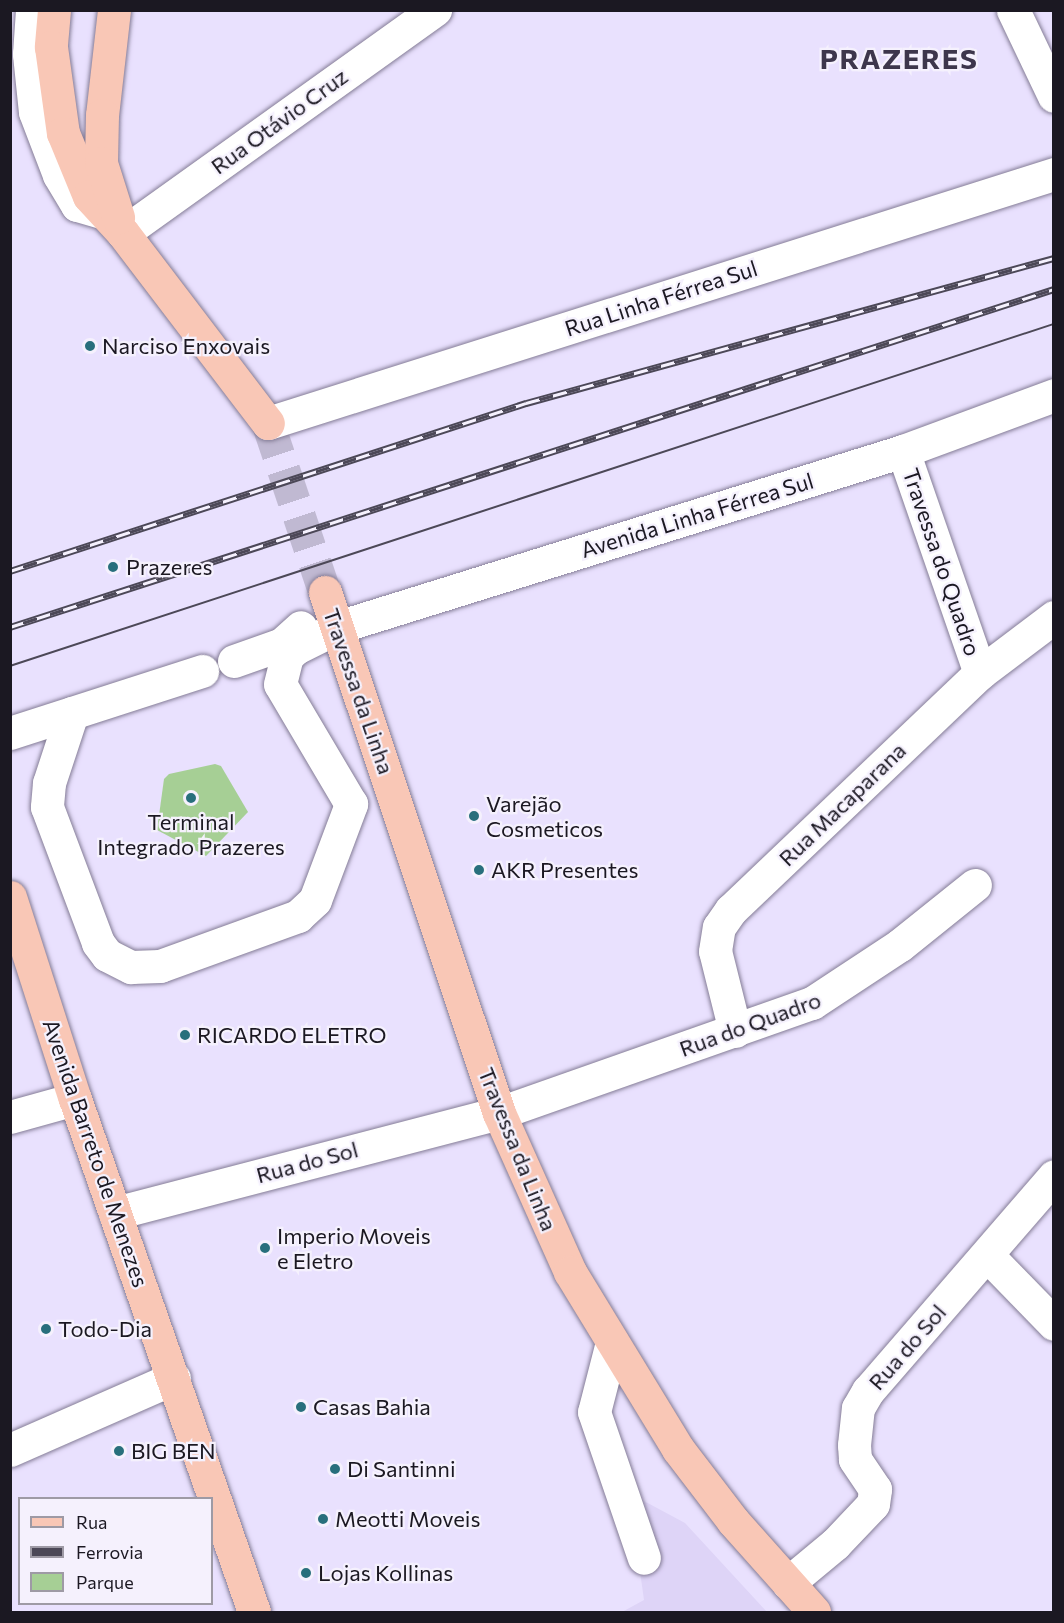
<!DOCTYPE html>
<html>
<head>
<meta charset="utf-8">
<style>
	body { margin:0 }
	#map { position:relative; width:1064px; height:1623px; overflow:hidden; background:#e9e1fe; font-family:Commissioner,sans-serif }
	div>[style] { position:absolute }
	.built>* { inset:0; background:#ded4f7 }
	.green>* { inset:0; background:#a6cf95 }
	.major-tunnel>* { height:33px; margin-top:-16.5px; transform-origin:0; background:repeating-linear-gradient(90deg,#c0b9d2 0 33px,transparent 0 49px) }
	.roads { filter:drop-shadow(0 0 2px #847c96) drop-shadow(0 0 2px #847c96) }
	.minor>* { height:33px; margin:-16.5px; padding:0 16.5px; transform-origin:16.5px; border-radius:16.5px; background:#fff }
	.major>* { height:33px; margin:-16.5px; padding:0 16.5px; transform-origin:16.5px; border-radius:16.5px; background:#f9c7b6 }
	.tram>* { height:1.5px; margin:-0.75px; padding:0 0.75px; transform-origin:0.75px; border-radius:0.75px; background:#4c4857 }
	.rail>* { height:7px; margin-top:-3.5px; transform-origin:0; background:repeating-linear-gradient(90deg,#f5f1fd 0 14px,#4c4857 0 28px); box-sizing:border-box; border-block:2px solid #4c4857 }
	.dots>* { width:16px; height:16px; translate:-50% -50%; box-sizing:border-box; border:3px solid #f5f1fd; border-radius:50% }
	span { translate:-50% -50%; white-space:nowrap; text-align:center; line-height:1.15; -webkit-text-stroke:4.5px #f5f1fd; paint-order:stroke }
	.street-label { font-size:22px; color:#1b1822 }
	.poi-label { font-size:22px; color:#1b1822 }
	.left { translate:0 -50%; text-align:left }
	.district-label { font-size:28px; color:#3d364c; font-weight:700; letter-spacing:1.5px }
	.frame { position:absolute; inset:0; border:12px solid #1b1822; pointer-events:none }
	.legend { position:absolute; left:18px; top:1497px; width:195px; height:108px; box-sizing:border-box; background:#f5f1fd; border:2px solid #9e9aa5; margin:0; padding:8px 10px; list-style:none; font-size:18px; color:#1b1822 }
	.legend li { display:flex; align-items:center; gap:12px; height:30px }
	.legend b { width:30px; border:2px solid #9e9aa5 }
</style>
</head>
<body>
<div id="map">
	<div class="built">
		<i style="clip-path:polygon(629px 1493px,685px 1523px,767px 1612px,622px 1612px,644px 1600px)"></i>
	</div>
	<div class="green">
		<i style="clip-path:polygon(215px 764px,221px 766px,248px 812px,206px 856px,157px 830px,164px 779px,169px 774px)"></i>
	</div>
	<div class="major-tunnel">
		<i style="left:268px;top:423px;width:178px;rotate:71.4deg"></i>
	</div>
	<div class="roads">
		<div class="minor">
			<i style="left:32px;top:10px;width:44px;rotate:93.9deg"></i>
			<i style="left:29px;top:54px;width:58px;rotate:84.1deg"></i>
			<i style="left:35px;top:112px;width:67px;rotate:69.1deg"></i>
			<i style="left:59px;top:175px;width:35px;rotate:59deg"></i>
			<i style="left:77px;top:205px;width:25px;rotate:16deg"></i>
			<i style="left:1013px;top:10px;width:95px;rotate:64.5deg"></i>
			<i style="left:123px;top:233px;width:384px;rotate:-35.6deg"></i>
			<i style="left:268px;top:423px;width:824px;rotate:-17.58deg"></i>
			<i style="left:903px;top:451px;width:235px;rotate:70.9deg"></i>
			<i style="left:234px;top:661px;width:51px;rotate:-19.5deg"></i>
			<i style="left:282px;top:644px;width:25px;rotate:-42deg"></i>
			<i style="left:72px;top:713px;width:74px;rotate:108.2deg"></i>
			<i style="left:49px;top:783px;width:24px;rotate:95deg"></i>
			<i style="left:47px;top:807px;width:145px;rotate:69.4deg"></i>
			<i style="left:98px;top:943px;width:15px;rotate:53deg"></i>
			<i style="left:107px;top:955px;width:27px;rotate:27deg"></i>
			<i style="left:131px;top:967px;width:29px;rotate:-2deg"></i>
			<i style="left:160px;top:966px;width:147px;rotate:-19.9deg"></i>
			<i style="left:298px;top:916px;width:23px;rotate:-43deg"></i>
			<i style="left:315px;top:900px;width:103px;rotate:-69.4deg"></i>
			<i style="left:351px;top:804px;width:139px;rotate:-120.6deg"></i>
			<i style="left:280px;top:684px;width:29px;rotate:-76deg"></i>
			<i style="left:287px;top:656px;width:12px;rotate:-42deg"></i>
			<i style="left:296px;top:648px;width:47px;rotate:-26.6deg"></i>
			<i style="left:338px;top:627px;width:592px;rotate:-17.3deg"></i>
			<i style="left:903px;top:451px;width:161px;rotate:-20.3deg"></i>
			<i style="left:10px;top:733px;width:202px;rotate:-17.9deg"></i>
			<i style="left:735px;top:1031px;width:82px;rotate:-104deg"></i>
			<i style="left:715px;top:951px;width:24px;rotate:-81deg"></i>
			<i style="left:719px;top:927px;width:21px;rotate:-55deg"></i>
			<i style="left:731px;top:910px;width:344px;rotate:-43.6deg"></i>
			<i style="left:980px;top:673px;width:93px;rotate:-37.1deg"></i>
			<i style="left:10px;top:1117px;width:67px;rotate:-15.5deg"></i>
			<i style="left:115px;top:1213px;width:397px;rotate:-14.6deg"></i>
			<i style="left:499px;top:1113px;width:332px;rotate:-19.4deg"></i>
			<i style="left:812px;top:1003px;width:105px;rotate:-33.4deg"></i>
			<i style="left:900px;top:945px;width:96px;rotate:-38.7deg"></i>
			<i style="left:987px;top:1255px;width:96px;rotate:45.8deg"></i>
			<i style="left:612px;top:1342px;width:72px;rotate:104.4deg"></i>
			<i style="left:594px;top:1412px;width:154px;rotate:71.1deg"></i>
			<i style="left:10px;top:1450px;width:179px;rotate:-23.7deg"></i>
			<i style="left:788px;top:1583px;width:61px;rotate:-39.7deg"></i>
			<i style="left:835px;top:1544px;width:55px;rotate:-46.5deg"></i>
			<i style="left:873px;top:1504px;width:15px;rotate:-82deg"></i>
			<i style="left:875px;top:1489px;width:36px;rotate:-124deg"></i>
			<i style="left:855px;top:1459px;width:14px;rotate:-94deg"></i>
			<i style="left:854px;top:1445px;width:37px;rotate:-84deg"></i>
			<i style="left:858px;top:1408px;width:20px;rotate:-60deg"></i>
			<i style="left:868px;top:1391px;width:284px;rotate:-49.1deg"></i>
		</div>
		<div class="major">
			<i style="left:54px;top:10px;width:37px;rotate:95deg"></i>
			<i style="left:51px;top:47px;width:87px;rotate:82.1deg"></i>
			<i style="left:63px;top:133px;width:68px;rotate:67.6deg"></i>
			<i style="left:89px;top:196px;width:50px;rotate:47.4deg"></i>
			<i style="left:123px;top:233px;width:239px;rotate:52.7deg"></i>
			<i style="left:114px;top:10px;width:106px;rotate:96.5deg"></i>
			<i style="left:102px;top:115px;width:48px;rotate:91.2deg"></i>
			<i style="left:101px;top:163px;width:57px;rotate:72.5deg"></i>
			<i style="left:325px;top:592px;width:549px;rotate:71.53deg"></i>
			<i style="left:499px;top:1113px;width:174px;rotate:65.9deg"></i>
			<i style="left:570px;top:1272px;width:207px;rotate:58.6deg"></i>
			<i style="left:678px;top:1449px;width:91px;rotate:52.6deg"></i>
			<i style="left:733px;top:1521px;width:122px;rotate:48.3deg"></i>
			<i style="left:10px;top:897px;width:212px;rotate:72.2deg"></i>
			<i style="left:75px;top:1099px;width:543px;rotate:70.76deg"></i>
		</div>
	</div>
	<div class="tram">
		<i style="left:10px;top:666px;width:1099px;rotate:-18.14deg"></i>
	</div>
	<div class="rail">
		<i style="left:10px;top:571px;width:543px;rotate:-18.03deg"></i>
		<i style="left:526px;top:403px;width:548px;rotate:-15.36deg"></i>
		<i style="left:10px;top:627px;width:1097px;rotate:-17.94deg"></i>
	</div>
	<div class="dots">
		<i style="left:90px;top:346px;background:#286f7c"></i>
		<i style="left:113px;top:567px;background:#286f7c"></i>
		<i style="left:191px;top:798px;background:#286f7c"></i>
		<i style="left:474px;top:816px;background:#286f7c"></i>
		<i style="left:479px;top:870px;background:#286f7c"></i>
		<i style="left:185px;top:1035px;background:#286f7c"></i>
		<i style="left:265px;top:1248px;background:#286f7c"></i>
		<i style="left:46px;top:1329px;background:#286f7c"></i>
		<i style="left:301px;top:1407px;background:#286f7c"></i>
		<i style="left:119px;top:1451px;background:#286f7c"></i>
		<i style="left:335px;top:1469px;background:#286f7c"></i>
		<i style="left:323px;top:1519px;background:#286f7c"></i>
		<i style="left:306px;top:1573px;background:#286f7c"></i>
	</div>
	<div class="street-label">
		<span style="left:279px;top:121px;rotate:-36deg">Rua Otávio Cruz</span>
		<span style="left:661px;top:298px;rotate:-18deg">Rua Linha Férrea Sul</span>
		<span style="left:697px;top:515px;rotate:-17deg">Avenida Linha Férrea Sul</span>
		<span style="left:942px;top:562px;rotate:71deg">Travessa do Quadro</span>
		<span style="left:359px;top:691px;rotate:71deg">Travessa da Linha</span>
		<span style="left:842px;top:804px;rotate:-44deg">Rua Macaparana</span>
		<span style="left:750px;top:1024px;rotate:-20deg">Rua do Quadro</span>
		<span style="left:518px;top:1149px;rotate:68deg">Travessa da Linha</span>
		<span style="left:96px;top:1153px;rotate:71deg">Avenida Barreto de Menezes</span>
		<span style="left:307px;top:1162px;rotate:-15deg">Rua do Sol</span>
		<span style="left:907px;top:1347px;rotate:-49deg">Rua do Sol</span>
	</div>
	<div class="poi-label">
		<span class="left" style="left:102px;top:346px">Narciso Enxovais</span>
		<span class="left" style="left:126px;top:567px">Prazeres</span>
		<span class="left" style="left:486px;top:816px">Varejão<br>Cosmeticos</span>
		<span style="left:191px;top:834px">Terminal<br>Integrado Prazeres</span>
		<span class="left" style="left:491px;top:870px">AKR Presentes</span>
		<span class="left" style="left:197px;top:1035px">RICARDO ELETRO</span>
		<span class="left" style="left:277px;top:1248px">Imperio Moveis<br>e Eletro</span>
		<span class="left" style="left:58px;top:1329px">Todo-Dia</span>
		<span class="left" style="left:313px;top:1407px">Casas Bahia</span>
		<span class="left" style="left:131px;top:1451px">BIG BEN</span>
		<span class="left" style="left:347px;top:1469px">Di Santinni</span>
		<span class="left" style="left:335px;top:1519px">Meotti Moveis</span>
		<span class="left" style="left:318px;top:1573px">Lojas Kollinas</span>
	</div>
	<div class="district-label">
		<span style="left:899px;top:58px">PRAZERES</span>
	</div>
	<div class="frame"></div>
	<ul class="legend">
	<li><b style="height:8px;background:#f9c7b6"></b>Rua</li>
	<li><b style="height:8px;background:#4c4857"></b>Ferrovia</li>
	<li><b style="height:16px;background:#a6cf95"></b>Parque</li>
	</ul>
</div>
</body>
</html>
